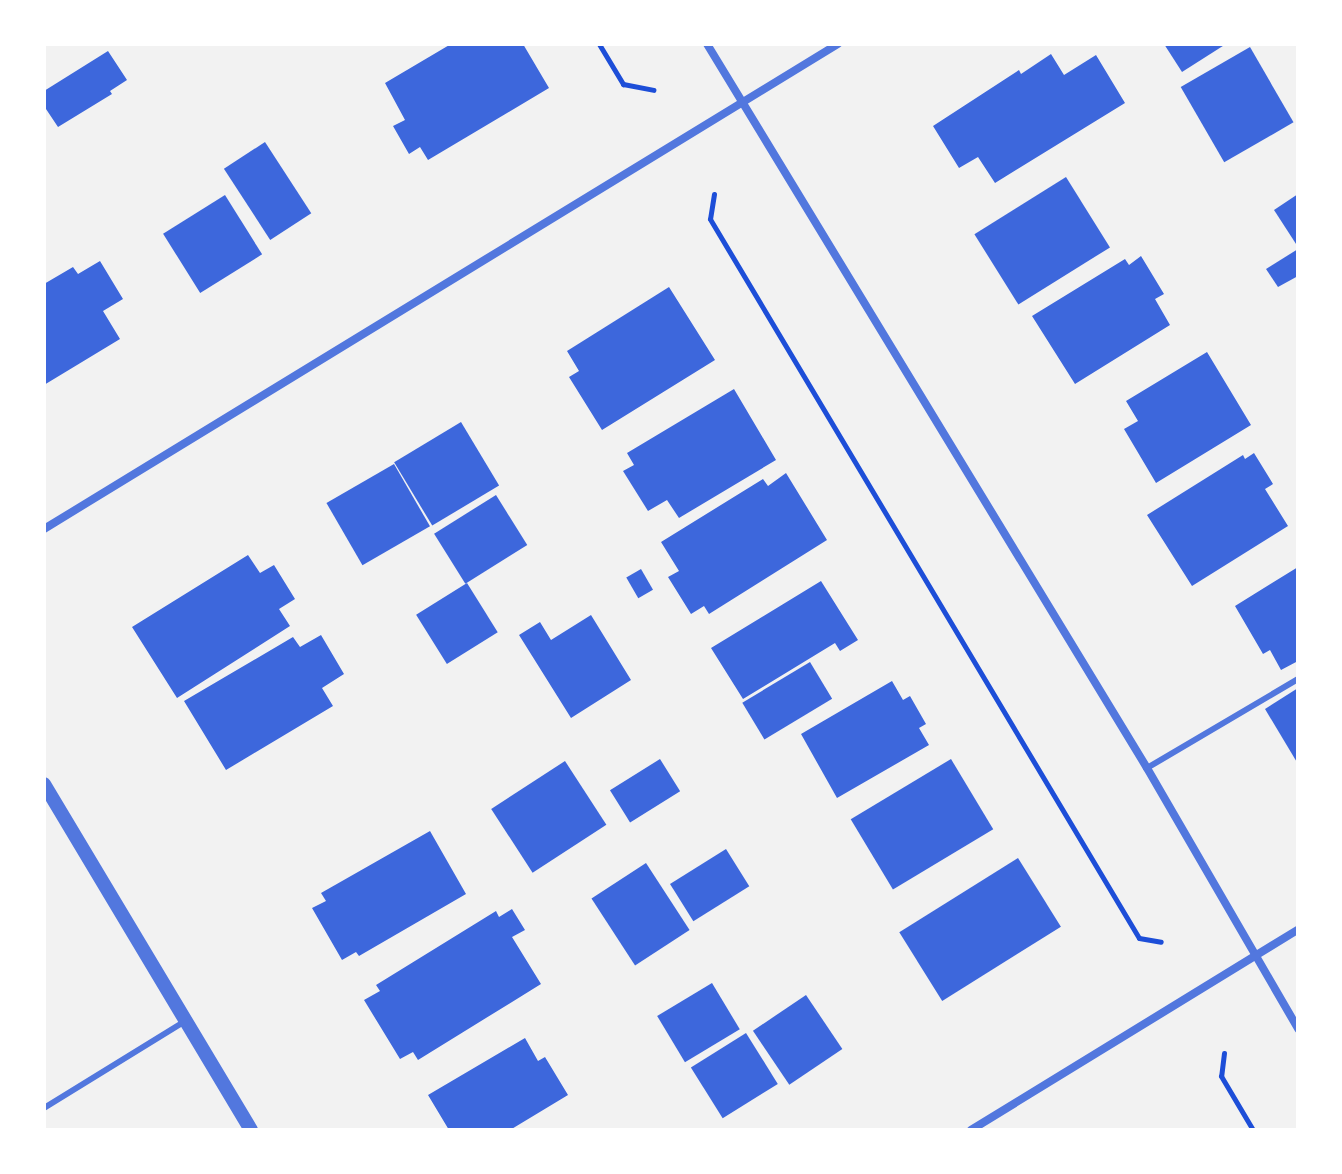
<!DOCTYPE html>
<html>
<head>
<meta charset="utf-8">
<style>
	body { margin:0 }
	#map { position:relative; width:1342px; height:1174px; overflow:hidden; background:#f2f2f2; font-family:"Sofia Sans Condensed",sans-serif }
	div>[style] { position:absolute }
	.building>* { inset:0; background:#3d67dc; transform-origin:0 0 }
	.path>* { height:5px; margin:-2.5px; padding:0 2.5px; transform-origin:2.5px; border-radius:2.5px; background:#1d4ed8 }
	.service>* { height:6px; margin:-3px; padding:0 3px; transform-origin:3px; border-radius:3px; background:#5277de }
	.minor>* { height:8px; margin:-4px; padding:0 4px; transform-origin:4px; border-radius:4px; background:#5277de }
	.tertiary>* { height:14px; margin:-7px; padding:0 7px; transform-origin:7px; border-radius:7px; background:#5277de }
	span { translate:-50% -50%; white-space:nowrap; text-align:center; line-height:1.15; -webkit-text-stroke:7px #fff; paint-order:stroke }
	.frame { position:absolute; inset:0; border:46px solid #fff; pointer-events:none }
</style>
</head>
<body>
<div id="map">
	<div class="building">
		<i style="clip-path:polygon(451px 44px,523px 44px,549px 88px,428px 160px,420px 147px,409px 154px,393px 126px,405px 120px,385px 83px)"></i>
		<i style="clip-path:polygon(1164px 44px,1226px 44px,1182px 72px)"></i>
		<i style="left:1250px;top:47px;width:87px;height:80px;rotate:60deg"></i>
		<i style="clip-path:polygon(108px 51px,127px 80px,110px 91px,112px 94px,58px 127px,44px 106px,44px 91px)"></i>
		<i style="clip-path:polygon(1051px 54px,1064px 75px,1096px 55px,1125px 103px,995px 183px,978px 157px,959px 168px,933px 126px,1019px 70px,1021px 74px)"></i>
		<i style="left:265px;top:142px;width:85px;height:49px;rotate:57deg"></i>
		<i style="left:1066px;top:177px;width:83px;height:108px;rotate:58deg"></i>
		<i style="clip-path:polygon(1298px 194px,1298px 247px,1274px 210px)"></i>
		<i style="left:225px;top:195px;width:70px;height:73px;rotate:58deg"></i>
		<i style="clip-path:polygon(1298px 249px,1298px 276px,1278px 287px,1266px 269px)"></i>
		<i style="clip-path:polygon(1141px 256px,1164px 294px,1155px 299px,1170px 325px,1075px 384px,1032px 316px,1125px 259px,1129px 265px)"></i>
		<i style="clip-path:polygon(100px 261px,123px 299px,103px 311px,120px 339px,44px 385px,44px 284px,73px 267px,78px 274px)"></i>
		<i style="clip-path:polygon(669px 287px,715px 360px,602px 430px,569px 377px,579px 371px,567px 351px)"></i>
		<i style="clip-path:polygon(1207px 352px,1251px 425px,1156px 483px,1124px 429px,1138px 421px,1126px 401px)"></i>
		<i style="clip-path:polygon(734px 389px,776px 460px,679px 518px,667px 500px,648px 511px,623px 471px,634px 465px,627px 453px)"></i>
		<i style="left:461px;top:422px;width:74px;height:78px;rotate:59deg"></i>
		<i style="clip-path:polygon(1254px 453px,1273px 484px,1265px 489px,1288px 526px,1192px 586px,1147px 515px,1243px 455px,1245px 459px)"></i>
		<i style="left:394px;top:464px;width:72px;height:78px;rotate:60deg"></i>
		<i style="clip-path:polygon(786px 473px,827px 540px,709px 614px,704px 606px,691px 614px,668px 577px,679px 571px,661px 542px,763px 479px,768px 486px)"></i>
		<i style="left:496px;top:495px;width:59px;height:73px;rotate:58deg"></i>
		<i style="clip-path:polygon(248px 555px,260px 573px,274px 565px,295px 599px,279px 609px,290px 626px,177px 698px,132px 627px)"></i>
		<i style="clip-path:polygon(1298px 567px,1298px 661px,1281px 670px,1270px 650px,1263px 654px,1235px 606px)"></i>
		<i style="left:641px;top:569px;width:24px;height:17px;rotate:60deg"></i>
		<i style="clip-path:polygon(821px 581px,858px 640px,840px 651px,835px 643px,743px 699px,711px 648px)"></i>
		<i style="left:467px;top:583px;width:58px;height:60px;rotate:58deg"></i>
		<i style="clip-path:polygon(591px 615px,631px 680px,571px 718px,519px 635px,540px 622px,551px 640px)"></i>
		<i style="clip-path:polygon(321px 635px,344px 674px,322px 688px,333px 706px,226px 770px,184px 701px,293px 637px,300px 647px)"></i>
		<i style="left:810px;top:662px;width:43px;height:79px;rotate:59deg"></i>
		<i style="clip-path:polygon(892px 681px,903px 700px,910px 696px,926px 724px,919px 728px,929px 745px,837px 798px,801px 734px)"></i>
		<i style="clip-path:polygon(1298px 688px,1298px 764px,1265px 709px)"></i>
		<i style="left:660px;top:759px;width:38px;height:59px;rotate:58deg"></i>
		<i style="left:951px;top:759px;width:82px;height:117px;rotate:59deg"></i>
		<i style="left:565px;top:761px;width:76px;height:88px;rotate:57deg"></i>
		<i style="clip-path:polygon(430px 831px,466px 894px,359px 956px,356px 952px,342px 960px,312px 908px,326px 901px,321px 893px)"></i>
		<i style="left:726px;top:849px;width:44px;height:66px;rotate:58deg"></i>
		<i style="left:1018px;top:858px;width:81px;height:140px;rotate:58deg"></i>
		<i style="left:646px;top:863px;width:80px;height:65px;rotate:57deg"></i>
		<i style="clip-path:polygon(512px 909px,525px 930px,512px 937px,541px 984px,418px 1060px,413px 1052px,400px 1059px,364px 1000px,380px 991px,376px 985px,496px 911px,499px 917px)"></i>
		<i style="left:712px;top:983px;width:54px;height:64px;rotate:59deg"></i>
		<i style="left:806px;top:995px;width:65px;height:64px;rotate:56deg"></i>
		<i style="left:746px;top:1033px;width:60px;height:65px;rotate:58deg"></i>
		<i style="clip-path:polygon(525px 1038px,538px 1061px,545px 1057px,568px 1095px,510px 1130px,449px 1130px,428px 1095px)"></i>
	</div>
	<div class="path">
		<i style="left:599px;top:44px;width:47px;rotate:59deg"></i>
		<i style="left:623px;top:84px;width:31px;rotate:11deg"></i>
		<i style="left:714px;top:194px;width:25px;rotate:99deg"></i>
		<i style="left:710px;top:219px;width:837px;rotate:59.18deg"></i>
		<i style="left:1139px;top:938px;width:22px;rotate:10deg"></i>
		<i style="left:1224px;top:1053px;width:23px;rotate:97deg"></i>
		<i style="left:1221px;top:1076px;width:63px;rotate:59.3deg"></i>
	</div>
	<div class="service">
		<i style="left:1147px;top:768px;width:175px;rotate:-30.5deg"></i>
		<i style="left:44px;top:1108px;width:164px;rotate:-31.6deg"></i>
	</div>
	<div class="minor">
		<i style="left:707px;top:44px;width:847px;rotate:58.71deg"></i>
		<i style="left:1147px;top:768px;width:302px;rotate:59.9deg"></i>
		<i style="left:44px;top:529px;width:930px;rotate:-31.42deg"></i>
		<i style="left:971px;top:1130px;width:383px;rotate:-31.5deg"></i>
	</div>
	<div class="tertiary">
		<i style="left:44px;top:784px;width:403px;rotate:59.1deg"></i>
	</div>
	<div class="frame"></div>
</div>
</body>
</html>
